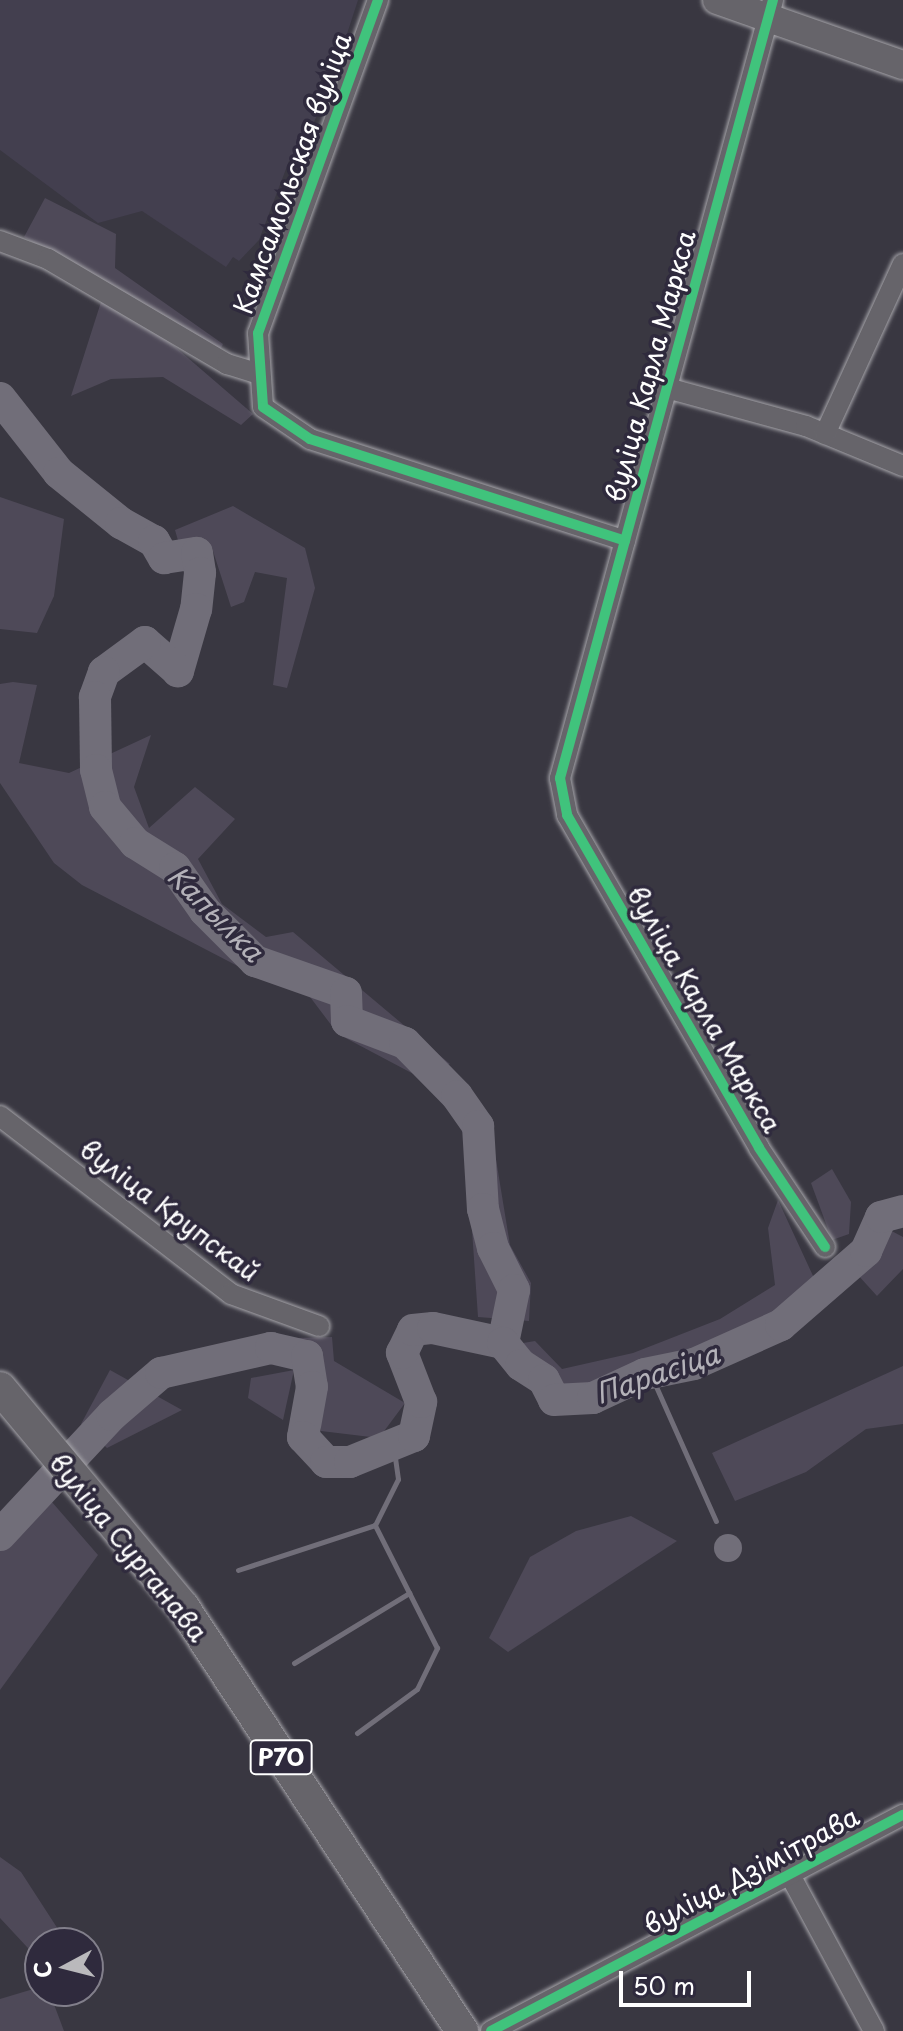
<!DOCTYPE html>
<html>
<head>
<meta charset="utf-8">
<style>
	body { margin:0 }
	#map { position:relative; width:903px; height:2031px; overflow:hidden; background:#393741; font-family:"Playpen Sans",sans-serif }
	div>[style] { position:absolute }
	.built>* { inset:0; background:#433f4f }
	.green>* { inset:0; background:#4e4958 }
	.water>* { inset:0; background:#716e79 }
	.round { border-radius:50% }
	.stream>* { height:5px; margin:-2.5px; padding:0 2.5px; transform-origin:2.5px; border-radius:2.5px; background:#716e79 }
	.river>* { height:32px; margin:-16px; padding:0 16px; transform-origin:16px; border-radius:16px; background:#716e79 }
	.roads { filter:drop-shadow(0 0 2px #a6a5aa) drop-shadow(0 0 2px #a6a5aa) }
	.street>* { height:20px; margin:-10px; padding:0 10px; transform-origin:10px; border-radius:10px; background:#66646a }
	.secondary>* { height:28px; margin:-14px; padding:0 14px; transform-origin:14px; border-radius:14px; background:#66646a }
	.primary>* { height:32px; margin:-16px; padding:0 16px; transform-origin:16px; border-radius:16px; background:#66646a }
	.cycleway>* { height:10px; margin:-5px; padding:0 5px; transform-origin:5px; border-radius:5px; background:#40c37c }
	span { translate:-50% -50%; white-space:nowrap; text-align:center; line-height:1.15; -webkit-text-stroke:7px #2f2a3d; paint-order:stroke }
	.shield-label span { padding:2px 6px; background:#2f2a3d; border:2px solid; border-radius:6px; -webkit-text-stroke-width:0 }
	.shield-label { font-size:24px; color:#fff; font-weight:700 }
	.street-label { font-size:26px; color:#fff }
	.water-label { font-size:28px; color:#b4b2b9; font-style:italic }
	.north { position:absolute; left:24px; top:1927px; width:80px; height:80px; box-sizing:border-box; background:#2f2a3d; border:2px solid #827f8b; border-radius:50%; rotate:263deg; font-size:22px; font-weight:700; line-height:32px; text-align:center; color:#fff }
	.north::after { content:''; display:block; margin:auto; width:28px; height:36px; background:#bab9bc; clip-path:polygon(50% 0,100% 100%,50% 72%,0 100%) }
	.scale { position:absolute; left:619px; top:1971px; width:132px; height:36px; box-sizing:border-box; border:4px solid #fff; border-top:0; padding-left:10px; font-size:24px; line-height:28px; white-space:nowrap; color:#fff; -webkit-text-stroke:6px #2f2a3d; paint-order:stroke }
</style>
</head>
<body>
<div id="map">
	<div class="built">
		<i style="clip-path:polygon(0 0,358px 0,332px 80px,322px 77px,315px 99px,322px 103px,297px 163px,289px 161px,259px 240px,239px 261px,233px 257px,226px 267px,142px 211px,98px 223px,0 150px)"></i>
	</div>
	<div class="green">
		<i style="clip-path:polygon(45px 198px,116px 234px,115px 268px,223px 344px,219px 352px,24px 237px)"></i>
		<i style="clip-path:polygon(101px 302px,166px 339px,253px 414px,241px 425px,163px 377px,111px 379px,71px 396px)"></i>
		<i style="clip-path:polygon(0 497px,64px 519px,54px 596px,37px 633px,0 629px)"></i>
		<i style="clip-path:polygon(233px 506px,305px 548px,315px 588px,287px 688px,273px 685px,287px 578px,255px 572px,244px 602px,231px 607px,212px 548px,179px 544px,175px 530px)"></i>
		<i style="clip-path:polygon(13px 682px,37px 685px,19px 763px,69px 773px,151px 735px,134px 787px,149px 828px,195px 787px,235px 819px,198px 859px,222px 904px,266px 937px,293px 932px,450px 1064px,421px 1078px,338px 1034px,298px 981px,251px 973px,82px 885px,54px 863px,0 783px,0 684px)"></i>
		<i style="clip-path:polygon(493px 1141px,510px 1245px,531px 1283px,529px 1321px,478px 1317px,466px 1143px)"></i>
		<i style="clip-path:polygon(832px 1169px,851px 1202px,849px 1234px,832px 1240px,811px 1183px)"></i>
		<i style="clip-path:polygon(778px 1200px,814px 1278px,779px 1317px,697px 1351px,636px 1368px,588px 1393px,557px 1394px,545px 1369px,517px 1344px,535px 1341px,562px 1369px,633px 1353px,720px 1319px,775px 1285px,768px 1228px)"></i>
		<i style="clip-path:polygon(886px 1228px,903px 1237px,903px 1269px,877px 1296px,857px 1274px,871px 1263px)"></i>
		<i style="clip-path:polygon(332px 1337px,334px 1361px,405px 1403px,379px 1438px,321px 1431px,318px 1357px,296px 1338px)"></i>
		<i style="clip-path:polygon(903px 1366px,903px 1424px,866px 1429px,806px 1472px,735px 1501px,712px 1453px)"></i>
		<i style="clip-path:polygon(110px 1370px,182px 1410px,107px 1448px,81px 1424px)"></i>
		<i style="clip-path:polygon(294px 1370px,283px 1420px,248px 1398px,251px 1378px)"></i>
		<i style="clip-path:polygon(45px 1494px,98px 1555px,0 1690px,0 1545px)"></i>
		<i style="clip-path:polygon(631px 1516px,677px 1541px,508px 1652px,489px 1638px,530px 1557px,576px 1531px)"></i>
		<i style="clip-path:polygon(0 1857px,21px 1872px,67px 1943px,40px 1943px,40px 1961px,0 1918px)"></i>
		<i style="clip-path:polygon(40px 1987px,49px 1991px,64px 2031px,0 2031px,0 1999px)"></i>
	</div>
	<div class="water">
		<i class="round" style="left:714px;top:1534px;width:28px;height:28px"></i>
	</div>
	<div class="stream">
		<i style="left:650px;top:1373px;width:162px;rotate:66deg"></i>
		<i style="left:238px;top:1570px;width:144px;rotate:-18.2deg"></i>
		<i style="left:294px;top:1663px;width:135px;rotate:-31.3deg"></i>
		<i style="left:357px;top:1733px;width:74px;rotate:-36.3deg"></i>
		<i style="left:417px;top:1689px;width:46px;rotate:-64deg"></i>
		<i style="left:437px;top:1648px;width:138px;rotate:-116.8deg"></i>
		<i style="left:375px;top:1525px;width:51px;rotate:-63.4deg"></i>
		<i style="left:398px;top:1479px;width:34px;rotate:-98deg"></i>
	</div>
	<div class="river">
		<i style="left:0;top:398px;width:95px;rotate:51.8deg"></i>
		<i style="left:59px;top:473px;width:80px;rotate:38.9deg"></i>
		<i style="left:121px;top:523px;width:38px;rotate:29deg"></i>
		<i style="left:154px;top:541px;width:20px;rotate:60deg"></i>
		<i style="left:164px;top:558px;width:33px;rotate:-9deg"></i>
		<i style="left:197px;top:553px;width:20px;rotate:81deg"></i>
		<i style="left:200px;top:573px;width:36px;rotate:96deg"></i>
		<i style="left:196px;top:609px;width:65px;rotate:106.2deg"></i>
		<i style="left:178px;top:671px;width:44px;rotate:-138.7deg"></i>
		<i style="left:145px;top:642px;width:51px;rotate:143.8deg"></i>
		<i style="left:104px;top:672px;width:27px;rotate:110deg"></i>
		<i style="left:95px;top:697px;width:73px;rotate:89.2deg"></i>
		<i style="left:96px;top:770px;width:38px;rotate:76deg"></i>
		<i style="left:105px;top:807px;width:47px;rotate:50.2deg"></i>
		<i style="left:135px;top:843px;width:47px;rotate:32deg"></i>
		<i style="left:175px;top:868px;width:52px;rotate:55.1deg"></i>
		<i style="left:205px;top:911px;width:71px;rotate:45deg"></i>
		<i style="left:255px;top:961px;width:96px;rotate:19.4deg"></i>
		<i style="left:346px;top:993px;width:28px;rotate:88deg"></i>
		<i style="left:347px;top:1021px;width:62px;rotate:20.8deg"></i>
		<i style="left:405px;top:1043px;width:74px;rotate:45.5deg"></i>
		<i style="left:457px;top:1096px;width:37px;rotate:55deg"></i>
		<i style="left:478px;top:1126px;width:83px;rotate:86.6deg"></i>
		<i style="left:483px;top:1209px;width:40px;rotate:75.6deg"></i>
		<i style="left:493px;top:1248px;width:47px;rotate:63.4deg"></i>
		<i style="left:514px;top:1290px;width:54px;rotate:101.7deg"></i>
		<i style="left:0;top:1535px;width:164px;rotate:-47deg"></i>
		<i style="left:112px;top:1415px;width:65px;rotate:-40.6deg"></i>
		<i style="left:161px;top:1373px;width:113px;rotate:-12.8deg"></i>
		<i style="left:271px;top:1348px;width:37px;rotate:13deg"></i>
		<i style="left:307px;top:1356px;width:31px;rotate:81deg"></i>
		<i style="left:312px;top:1387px;width:51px;rotate:100.2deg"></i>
		<i style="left:303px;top:1437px;width:34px;rotate:47deg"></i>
		<i style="left:326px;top:1462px;width:24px"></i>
		<i style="left:350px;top:1462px;width:69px;rotate:-22.1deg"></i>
		<i style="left:414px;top:1436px;width:35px;rotate:-78deg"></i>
		<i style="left:421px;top:1402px;width:53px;rotate:-111.2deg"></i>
		<i style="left:402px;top:1353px;width:25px;rotate:-64deg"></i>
		<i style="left:413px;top:1330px;width:20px;rotate:-6deg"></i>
		<i style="left:433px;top:1328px;width:72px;rotate:12.1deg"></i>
		<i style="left:503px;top:1343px;width:28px;rotate:51deg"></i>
		<i style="left:521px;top:1365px;width:27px;rotate:33deg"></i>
		<i style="left:544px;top:1380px;width:22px;rotate:63deg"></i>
		<i style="left:554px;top:1400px;width:39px;rotate:-3deg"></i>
		<i style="left:593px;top:1398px;width:57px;rotate:-24.8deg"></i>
		<i style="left:645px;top:1374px;width:50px;rotate:-11.5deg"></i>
		<i style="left:694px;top:1364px;width:95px;rotate:-24.1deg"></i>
		<i style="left:781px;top:1325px;width:113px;rotate:-41deg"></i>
		<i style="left:866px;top:1251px;width:37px;rotate:-66deg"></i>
		<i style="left:881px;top:1217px;width:23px;rotate:-15deg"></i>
	</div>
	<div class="roads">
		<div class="street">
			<i style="left:378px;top:0;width:354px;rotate:109.8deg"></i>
			<i style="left:258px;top:333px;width:74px;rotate:86.1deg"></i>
			<i style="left:263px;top:407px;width:57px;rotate:34.2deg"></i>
			<i style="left:310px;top:439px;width:331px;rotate:17.9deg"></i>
			<i style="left:773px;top:0;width:807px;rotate:105.31deg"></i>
			<i style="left:560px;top:778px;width:38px;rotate:79deg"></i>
			<i style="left:567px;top:815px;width:384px;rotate:60deg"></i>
			<i style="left:759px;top:1148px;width:119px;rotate:56.3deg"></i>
			<i style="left:0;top:241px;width:51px;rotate:20.6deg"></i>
			<i style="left:48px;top:259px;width:208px;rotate:30.4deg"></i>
			<i style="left:227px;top:364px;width:31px;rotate:17deg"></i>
			<i style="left:667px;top:388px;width:144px;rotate:15.3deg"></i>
			<i style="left:806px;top:426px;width:105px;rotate:22.4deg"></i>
			<i style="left:825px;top:434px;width:187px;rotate:-65.4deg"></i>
			<i style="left:0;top:1116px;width:292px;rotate:37.6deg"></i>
			<i style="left:231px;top:1294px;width:94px;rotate:20deg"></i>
			<i style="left:790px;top:1875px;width:177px;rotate:61.7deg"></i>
			<i style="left:491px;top:2031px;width:465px;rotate:-27.7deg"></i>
		</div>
		<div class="secondary">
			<i style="left:717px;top:0;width:197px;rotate:19.3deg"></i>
		</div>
		<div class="primary">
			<i style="left:0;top:1388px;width:285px;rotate:50.1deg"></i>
			<i style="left:183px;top:1607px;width:508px;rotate:56.65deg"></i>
		</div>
	</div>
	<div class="cycleway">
		<i style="left:378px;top:0;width:354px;rotate:109.8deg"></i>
		<i style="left:258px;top:333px;width:74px;rotate:86.1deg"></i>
		<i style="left:263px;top:407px;width:57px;rotate:34.2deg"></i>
		<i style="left:310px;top:439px;width:331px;rotate:17.9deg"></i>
		<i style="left:773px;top:0;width:807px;rotate:105.31deg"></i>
		<i style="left:560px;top:778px;width:38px;rotate:79deg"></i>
		<i style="left:567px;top:815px;width:384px;rotate:60deg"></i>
		<i style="left:759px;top:1148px;width:119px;rotate:56.3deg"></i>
		<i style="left:491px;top:2031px;width:465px;rotate:-27.7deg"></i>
	</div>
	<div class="shield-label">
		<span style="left:281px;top:1757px">Р70</span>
	</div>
	<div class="street-label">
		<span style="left:292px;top:173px;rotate:-70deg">Камсамольская вуліца</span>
		<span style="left:650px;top:366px;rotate:-75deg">вуліца Карла Маркса</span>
		<span style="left:705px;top:1009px;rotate:60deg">вуліца Карла Маркса</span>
		<span style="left:170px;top:1210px;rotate:37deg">вуліца Крупскай</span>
		<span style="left:129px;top:1547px;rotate:51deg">вуліца Сурганава</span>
		<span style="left:751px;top:1870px;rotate:-28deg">вуліца Дзімітрава</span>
	</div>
	<div class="water-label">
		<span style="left:216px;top:913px;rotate:45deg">Капылка</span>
		<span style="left:657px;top:1373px;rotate:-19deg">Парасіца</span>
	</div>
	<div class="north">С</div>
	<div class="scale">50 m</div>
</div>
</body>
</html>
